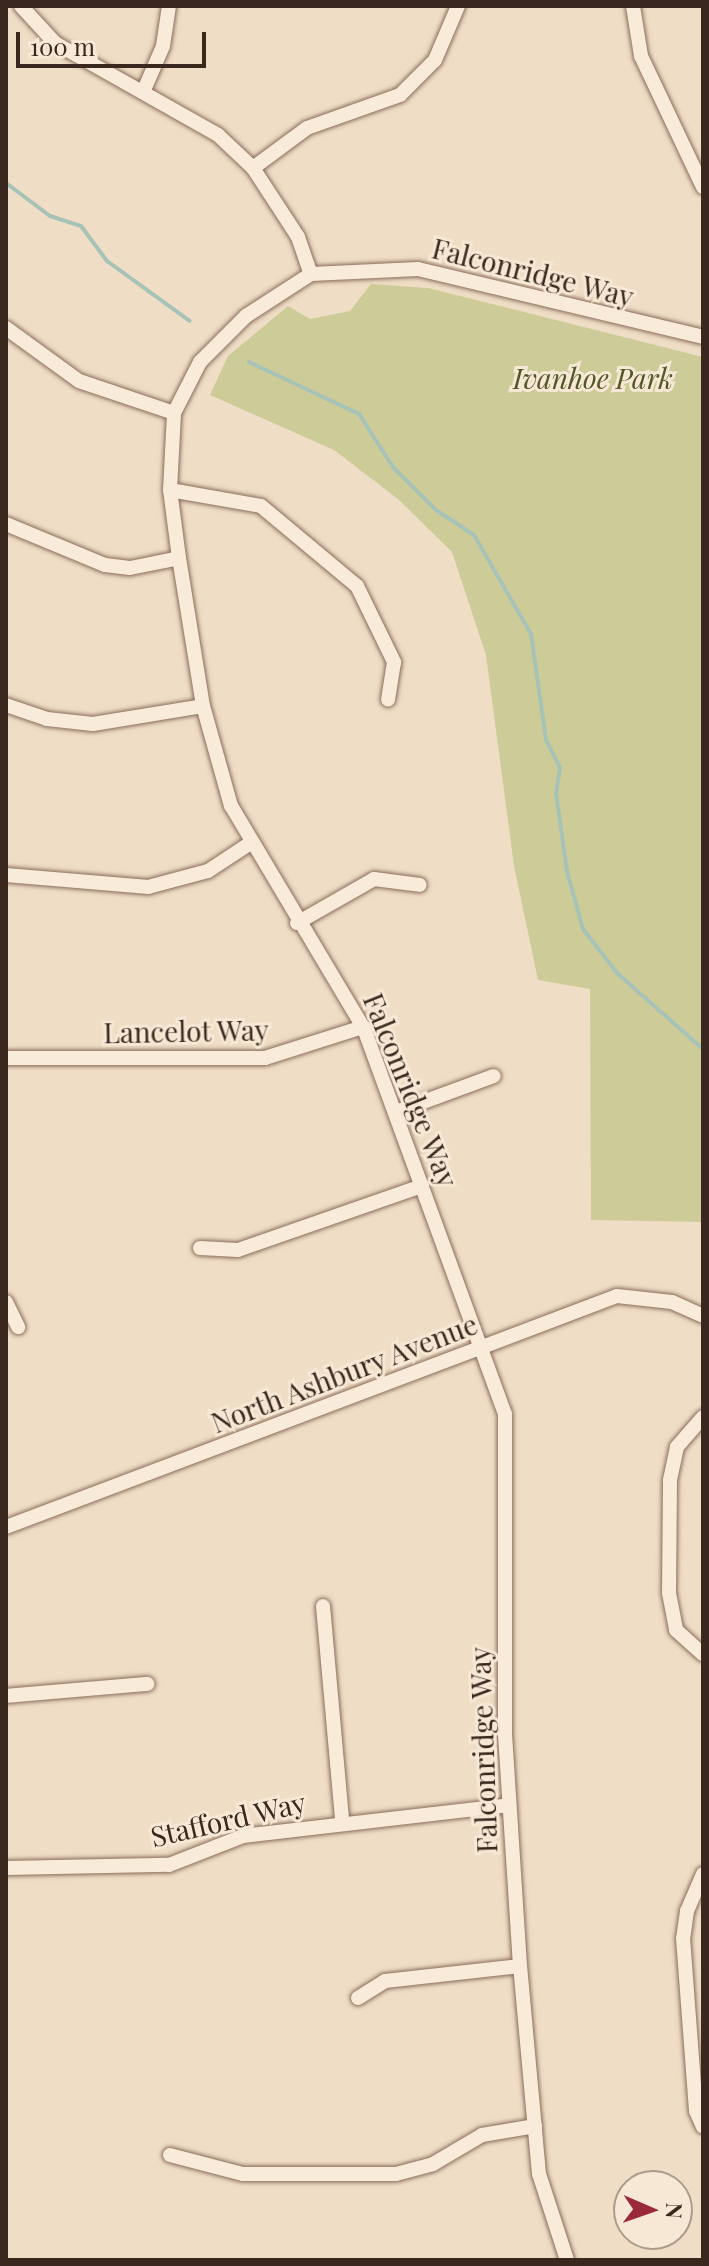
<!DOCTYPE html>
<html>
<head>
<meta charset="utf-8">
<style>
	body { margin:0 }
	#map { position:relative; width:709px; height:2266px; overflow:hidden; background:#efddc5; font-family:"Playfair Display",serif }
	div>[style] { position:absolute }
	.green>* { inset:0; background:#cdcc98 }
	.stream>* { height:4px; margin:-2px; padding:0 2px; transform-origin:2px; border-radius:2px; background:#a7c2b6 }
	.roads { filter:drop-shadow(0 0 2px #8a6d5b) drop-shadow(0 0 2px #8a6d5b) }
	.minor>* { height:14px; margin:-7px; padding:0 7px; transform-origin:7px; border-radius:7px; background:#f9ebd9 }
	span { translate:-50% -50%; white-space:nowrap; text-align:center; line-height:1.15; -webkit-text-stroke:6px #f6e8d5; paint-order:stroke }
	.street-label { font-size:28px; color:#3a281f }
	.park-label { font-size:28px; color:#515725; font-style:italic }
	.frame { position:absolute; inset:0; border:8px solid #3a281f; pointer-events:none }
	.north { position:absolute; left:613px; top:2170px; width:80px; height:80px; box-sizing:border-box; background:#f6e8d5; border:2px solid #ab9b8c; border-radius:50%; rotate:92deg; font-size:22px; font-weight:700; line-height:32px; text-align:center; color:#3a281f }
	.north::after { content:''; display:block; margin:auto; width:28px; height:36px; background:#9a2a3a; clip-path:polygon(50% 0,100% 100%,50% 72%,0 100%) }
	.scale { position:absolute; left:16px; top:32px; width:190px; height:36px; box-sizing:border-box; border:4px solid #3a281f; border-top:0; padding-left:10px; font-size:24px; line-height:28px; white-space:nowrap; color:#3a281f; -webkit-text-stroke:6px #f6e8d5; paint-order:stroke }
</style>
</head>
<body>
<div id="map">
	<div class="green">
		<i style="clip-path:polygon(371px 284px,428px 288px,703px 357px,703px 1222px,591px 1220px,590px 989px,538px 980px,514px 866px,486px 655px,452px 552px,398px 499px,334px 450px,210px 395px,228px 356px,288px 306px,310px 319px,350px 311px)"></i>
	</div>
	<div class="stream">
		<i style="left:6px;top:183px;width:55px;rotate:36.9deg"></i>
		<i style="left:50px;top:216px;width:33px;rotate:18deg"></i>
		<i style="left:81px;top:226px;width:44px;rotate:53.4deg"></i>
		<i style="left:107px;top:261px;width:102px;rotate:35.9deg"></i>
		<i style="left:249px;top:362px;width:122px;rotate:25.3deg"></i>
		<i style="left:359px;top:414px;width:63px;rotate:57.3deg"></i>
		<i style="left:393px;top:467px;width:61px;rotate:45deg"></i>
		<i style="left:436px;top:510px;width:45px;rotate:33.3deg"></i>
		<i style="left:474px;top:535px;width:114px;rotate:60.1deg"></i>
		<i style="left:531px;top:634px;width:107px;rotate:81.9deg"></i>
		<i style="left:546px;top:740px;width:31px;rotate:63deg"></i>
		<i style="left:560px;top:768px;width:25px;rotate:99deg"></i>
		<i style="left:556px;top:793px;width:79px;rotate:82deg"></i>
		<i style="left:567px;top:871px;width:60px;rotate:74.6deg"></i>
		<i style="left:583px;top:929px;width:56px;rotate:52.3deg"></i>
		<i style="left:617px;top:973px;width:115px;rotate:41.5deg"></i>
	</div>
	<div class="roads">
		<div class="minor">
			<i style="left:21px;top:6px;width:50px;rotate:47.4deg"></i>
			<i style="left:55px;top:43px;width:187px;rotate:29.4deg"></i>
			<i style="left:218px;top:135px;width:48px;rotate:43.3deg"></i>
			<i style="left:253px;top:168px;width:82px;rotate:56.9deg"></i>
			<i style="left:298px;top:237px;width:39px;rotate:71deg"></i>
			<i style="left:633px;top:6px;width:51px;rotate:80.9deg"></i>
			<i style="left:641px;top:56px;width:145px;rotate:64.7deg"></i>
			<i style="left:144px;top:90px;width:48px;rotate:-66.6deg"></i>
			<i style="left:163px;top:46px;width:40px;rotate:-81.5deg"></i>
			<i style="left:253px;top:168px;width:67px;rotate:-36.5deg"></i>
			<i style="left:307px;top:128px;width:99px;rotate:-19.5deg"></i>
			<i style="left:400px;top:95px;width:49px;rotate:-45deg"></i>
			<i style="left:435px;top:60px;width:59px;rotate:-66.9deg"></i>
			<i style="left:6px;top:328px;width:90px;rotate:36deg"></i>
			<i style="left:79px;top:381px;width:100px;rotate:18.6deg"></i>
			<i style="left:170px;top:490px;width:92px;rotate:10deg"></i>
			<i style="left:261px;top:506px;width:125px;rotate:39.8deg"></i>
			<i style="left:357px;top:586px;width:85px;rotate:64deg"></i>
			<i style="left:394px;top:662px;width:38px;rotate:99deg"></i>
			<i style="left:6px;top:524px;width:107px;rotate:22.5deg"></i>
			<i style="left:105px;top:565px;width:25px;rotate:7deg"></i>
			<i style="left:130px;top:568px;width:50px;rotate:-11.5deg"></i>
			<i style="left:6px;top:705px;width:43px;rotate:18.9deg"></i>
			<i style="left:47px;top:719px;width:46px;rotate:6.2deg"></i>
			<i style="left:93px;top:724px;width:111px;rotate:-9.3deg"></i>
			<i style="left:6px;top:875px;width:143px;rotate:4.8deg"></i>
			<i style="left:148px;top:887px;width:62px;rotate:-14.9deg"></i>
			<i style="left:208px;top:871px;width:53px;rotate:-33.4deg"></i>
			<i style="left:297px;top:923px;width:89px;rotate:-29.7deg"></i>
			<i style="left:374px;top:879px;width:46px;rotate:7.4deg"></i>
			<i style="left:6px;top:1058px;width:259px"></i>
			<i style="left:265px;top:1058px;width:103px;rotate:-17.6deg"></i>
			<i style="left:396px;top:1112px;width:104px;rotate:-20.2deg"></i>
			<i style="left:200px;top:1248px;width:38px;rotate:3deg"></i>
			<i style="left:238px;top:1250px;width:195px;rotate:-19.2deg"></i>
			<i style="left:6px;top:1302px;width:28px;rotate:64deg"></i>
			<i style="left:703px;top:1417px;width:40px;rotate:131deg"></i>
			<i style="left:677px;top:1447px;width:35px;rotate:102deg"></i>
			<i style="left:670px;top:1481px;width:112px;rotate:90.5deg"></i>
			<i style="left:669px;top:1593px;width:38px;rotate:79deg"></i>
			<i style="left:676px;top:1630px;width:36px;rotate:42deg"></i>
			<i style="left:6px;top:1527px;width:653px;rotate:-20.71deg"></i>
			<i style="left:617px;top:1296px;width:55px;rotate:6.2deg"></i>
			<i style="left:672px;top:1302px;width:34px;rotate:24deg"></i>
			<i style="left:323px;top:1606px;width:215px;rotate:84.9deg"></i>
			<i style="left:6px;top:1696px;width:142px;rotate:-4.9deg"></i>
			<i style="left:6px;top:1868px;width:163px;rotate:-1.1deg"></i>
			<i style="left:169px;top:1865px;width:79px;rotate:-21.4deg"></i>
			<i style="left:243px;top:1836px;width:268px;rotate:-6.6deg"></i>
			<i style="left:703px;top:1874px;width:40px;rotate:113.4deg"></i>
			<i style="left:687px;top:1911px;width:27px;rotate:98deg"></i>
			<i style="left:683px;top:1938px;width:173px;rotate:85.7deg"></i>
			<i style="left:696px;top:2111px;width:17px;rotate:66deg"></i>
			<i style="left:358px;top:1998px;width:32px;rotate:-32deg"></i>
			<i style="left:385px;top:1981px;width:136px;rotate:-6.3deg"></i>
			<i style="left:170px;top:2155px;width:75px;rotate:14.6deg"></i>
			<i style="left:243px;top:2174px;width:153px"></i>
			<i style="left:396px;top:2174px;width:38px;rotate:-15deg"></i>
			<i style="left:433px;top:2164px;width:57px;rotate:-30.6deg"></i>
			<i style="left:482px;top:2135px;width:54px;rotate:-9.6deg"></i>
			<i style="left:567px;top:2260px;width:90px;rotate:-108deg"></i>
			<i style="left:539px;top:2174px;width:209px;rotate:-95.2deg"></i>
			<i style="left:520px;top:1966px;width:233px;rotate:-93.7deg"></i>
			<i style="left:505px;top:1733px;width:319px;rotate:-90deg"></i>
			<i style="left:505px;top:1414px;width:412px;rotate:-110.1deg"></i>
			<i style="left:363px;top:1027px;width:257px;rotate:-120.8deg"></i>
			<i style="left:231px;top:806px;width:104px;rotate:-105.6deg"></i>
			<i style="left:203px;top:706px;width:150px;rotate:-99.2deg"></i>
			<i style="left:179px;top:558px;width:69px;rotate:-97.5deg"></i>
			<i style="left:170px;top:490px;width:77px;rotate:-87deg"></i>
			<i style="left:174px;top:413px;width:57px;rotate:-63deg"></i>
			<i style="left:200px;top:362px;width:65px;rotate:-45deg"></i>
			<i style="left:246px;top:316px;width:77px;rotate:-32.9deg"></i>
			<i style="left:311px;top:274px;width:107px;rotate:-2.7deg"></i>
			<i style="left:418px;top:269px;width:293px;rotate:13.4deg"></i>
		</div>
	</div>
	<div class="street-label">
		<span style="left:533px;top:272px;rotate:14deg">Falconridge Way</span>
		<span style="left:186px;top:1031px;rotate:-1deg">Lancelot Way</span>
		<span style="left:411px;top:1090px;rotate:68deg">Falconridge Way</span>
		<span style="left:344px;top:1373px;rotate:-21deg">North Ashbury Avenue</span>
		<span style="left:483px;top:1750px;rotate:-92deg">Falconridge Way</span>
		<span style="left:228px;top:1819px;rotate:-13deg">Stafford Way</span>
	</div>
	<div class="park-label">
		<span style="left:593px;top:378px">Ivanhoe Park</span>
	</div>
	<div class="frame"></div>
	<div class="north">N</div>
	<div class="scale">100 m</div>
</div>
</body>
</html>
